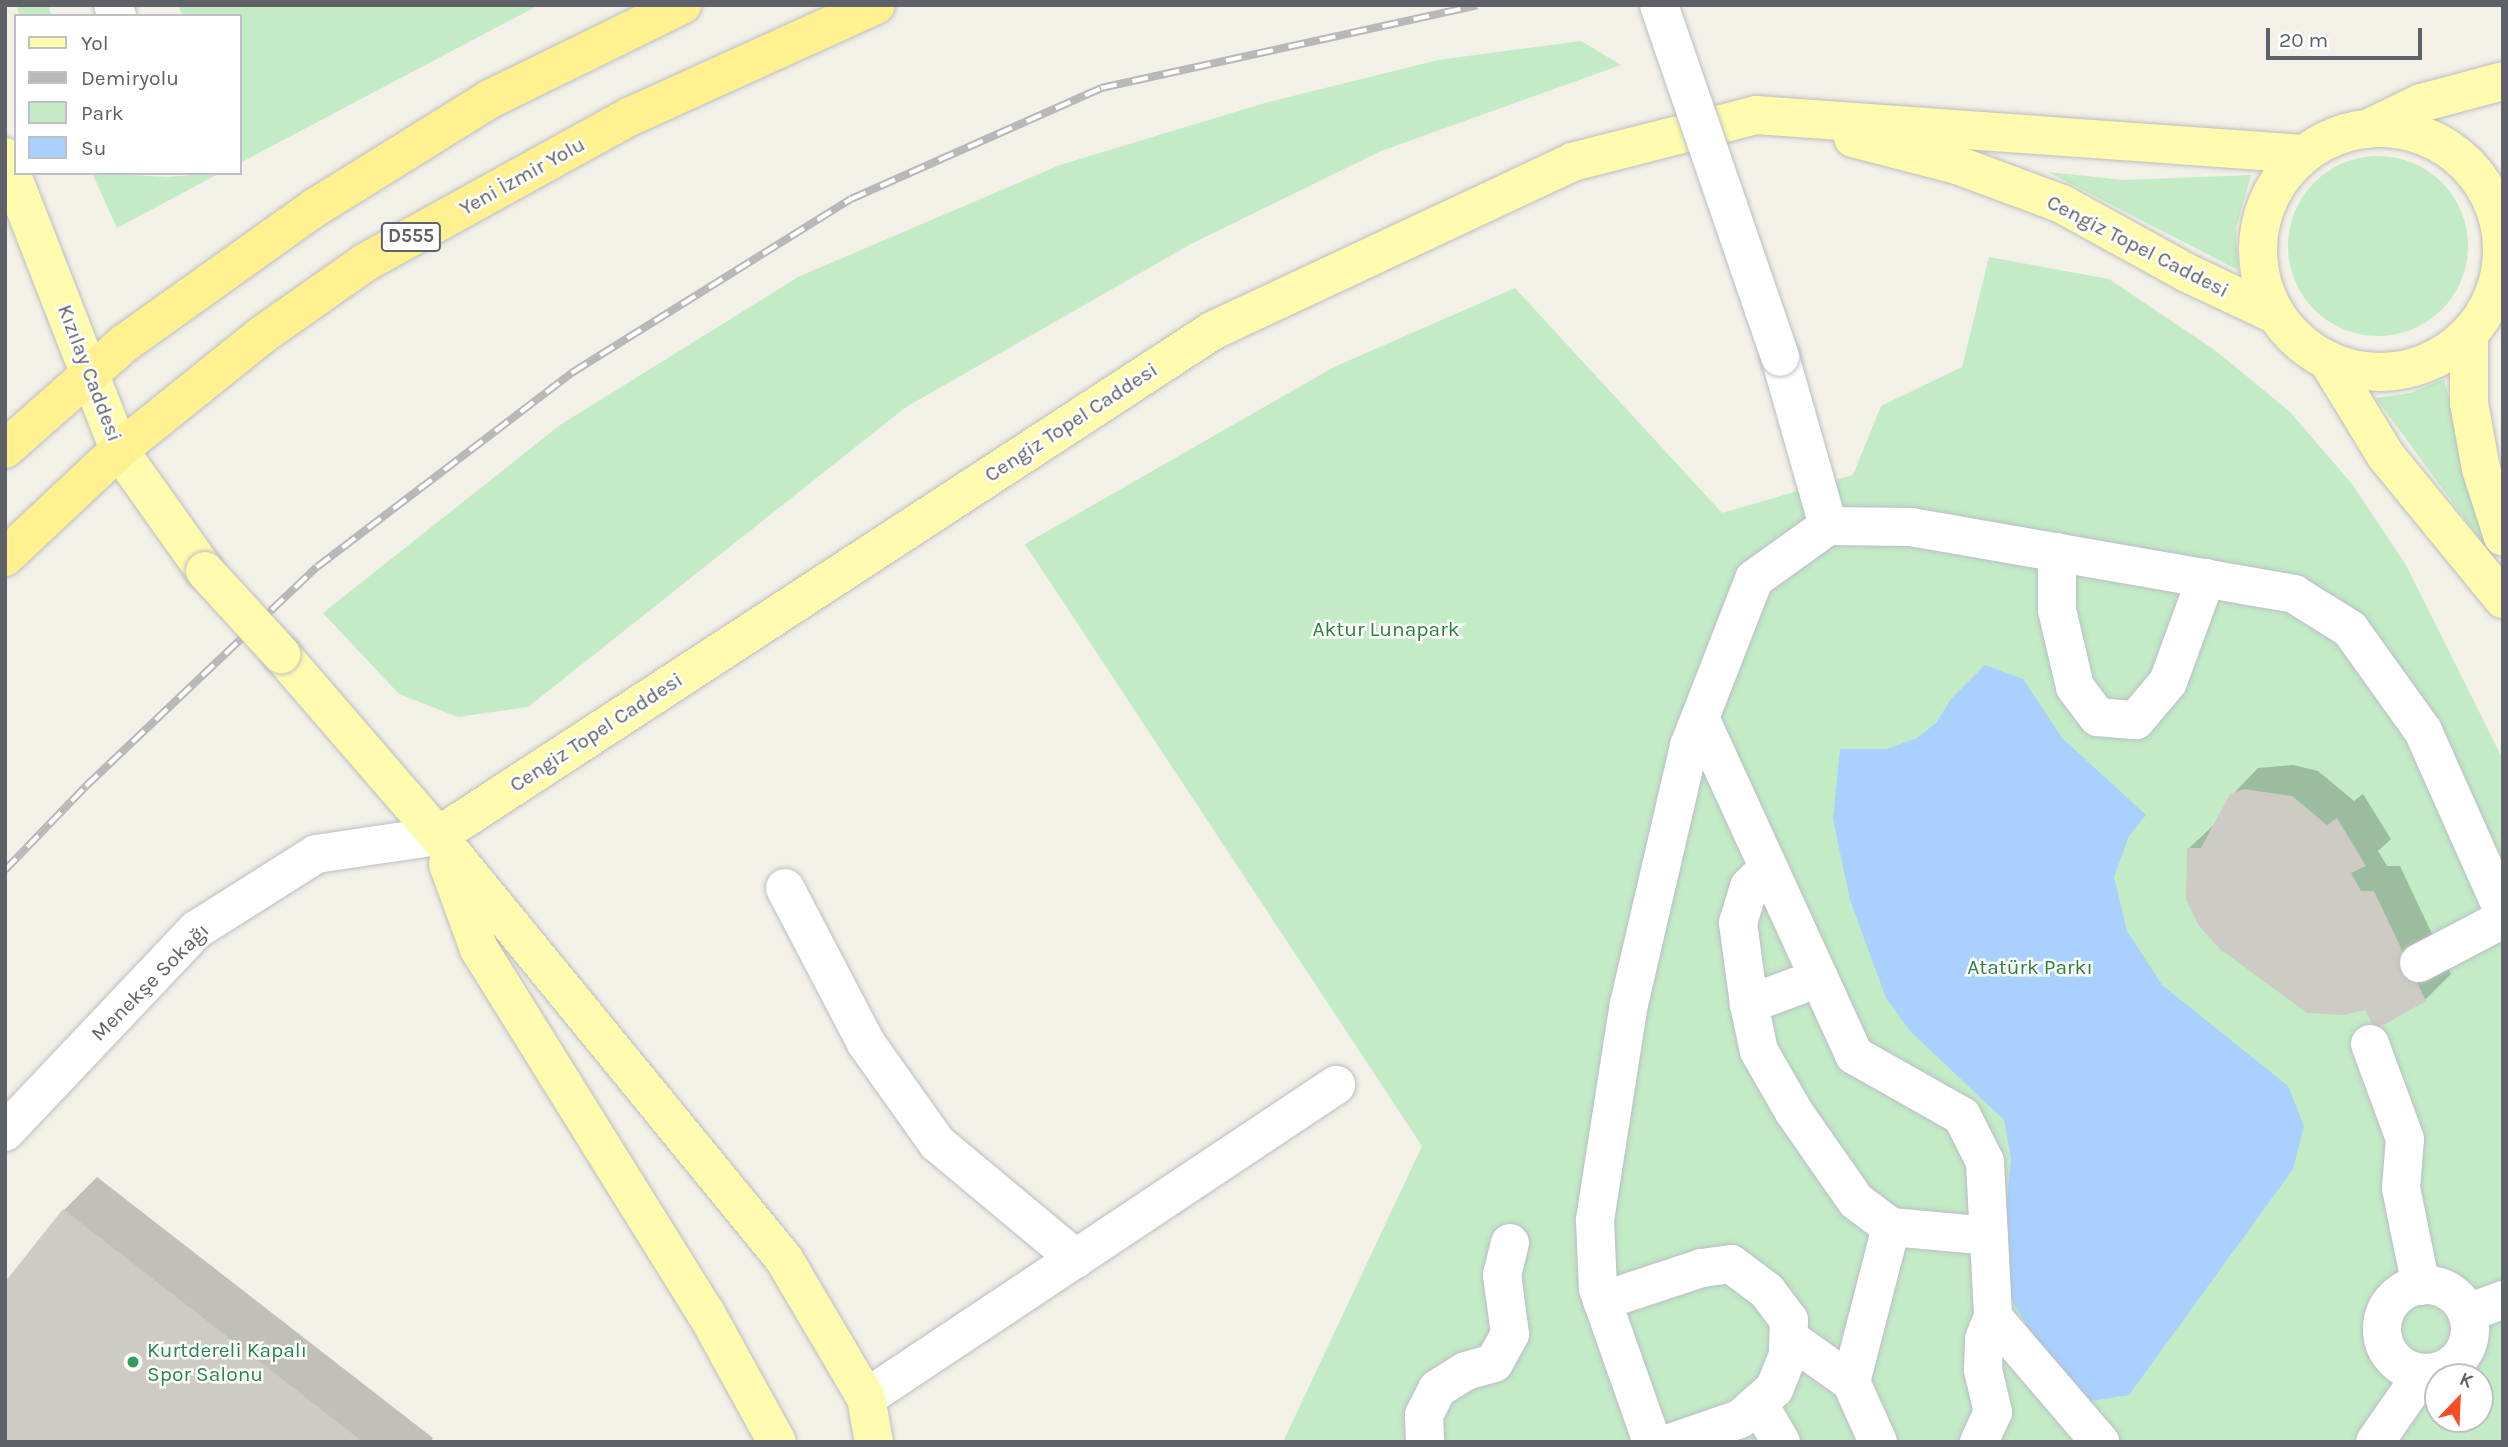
<!DOCTYPE html>
<html>
<head>
<meta charset="utf-8">
<style>
	body { margin:0 }
	#map { position:relative; width:2508px; height:1447px; overflow:hidden; background:#f2f0e7; font-family:Karla,sans-serif }
	div>[style] { position:absolute }
	.green>* { inset:0; background:#c2ebc6 }
	.round { border-radius:50% }
	.water>* { inset:0; background:#a9d0ff }
	.shadow>* { inset:0; background:#0003 }
	.building>* { inset:0; background:#cdcbc3 }
	.roads { filter:drop-shadow(0 0 2px #bbbec3) drop-shadow(0 0 2px #bbbec3) }
	.minor>* { height:38px; margin:-19px; padding:0 19px; transform-origin:19px; border-radius:19px; background:#fff }
	.minor>.ring { margin:-19px; padding:0; box-sizing:content-box; background:none; border:38px solid #fff; border-radius:50% }
	.major>* { height:38px; margin:-19px; padding:0 19px; transform-origin:19px; border-radius:19px; background:#fffbae }
	.major>.ring { margin:-19px; padding:0; box-sizing:content-box; background:none; border:38px solid #fffbae; border-radius:50% }
	.highway>* { height:38px; margin:-19px; padding:0 19px; transform-origin:19px; border-radius:19px; background:#fff090 }
	.rail>* { height:8px; margin-top:-4px; transform-origin:0; background:repeating-linear-gradient(90deg,#fff 0 16px,#b8b8b9 0 32px); box-sizing:border-box; border-block:2px solid #b8b8b9 }
	.bridges { filter:drop-shadow(0 0 2px #bbbec3) drop-shadow(0 0 2px #bbbec3) }
	.minor-bridge>* { height:38px; margin:-19px; padding:0 19px; transform-origin:19px; border-radius:19px; background:#fff }
	.major-bridge>* { height:38px; margin:-19px; padding:0 19px; transform-origin:19px; border-radius:19px; background:#fffbae }
	.dots>* { width:19px; height:19px; translate:-50% -50%; box-sizing:border-box; border:4px solid #fff; border-radius:50% }
	span { translate:-50% -50%; white-space:nowrap; text-align:center; line-height:1.15; -webkit-text-stroke:5px #fff; paint-order:stroke }
	.shield-label span { padding:2px 5px; background:#fff; border:2px solid; border-radius:5px; -webkit-text-stroke-width:0 }
	.shield-label { font-size:19px; color:#5e6168; font-weight:700 }
	.street-label { font-size:21px; color:#5e6168 }
	.park-label { font-size:21px; color:#2c813a }
	.leisure-label { font-size:21px; color:#27864d }
	.left { translate:0 -50%; text-align:left }
	.frame { position:absolute; inset:0; border:7px solid #5e6168; pointer-events:none }
	.legend { position:absolute; left:14px; top:14px; width:228px; height:161px; box-sizing:border-box; background:#fff; border:2px solid #bfc0c3; margin:0; padding:9px 12px; list-style:none; font-size:21px; color:#5e6168 }
	.legend li { display:flex; align-items:center; gap:14px; height:35px }
	.legend b { width:35px; border:2px solid #bfc0c3 }
	.north { position:absolute; left:2424px; top:1363px; width:70px; height:70px; box-sizing:border-box; background:#fff; border:2px solid #bfc0c3; border-radius:50%; rotate:23deg; font-size:19px; font-weight:700; line-height:28px; text-align:center; color:#5e6168 }
	.north::after { content:''; display:block; margin:auto; width:24px; height:32px; background:#f94e25; clip-path:polygon(50% 0,100% 100%,50% 72%,0 100%) }
	.scale { position:absolute; left:2266px; top:28px; width:156px; height:32px; box-sizing:border-box; border:4px solid #5e6168; border-top:0; padding-left:9px; font-size:21px; line-height:24px; white-space:nowrap; color:#5e6168; -webkit-text-stroke:5px #fff; paint-order:stroke }
</style>
</head>
<body>
<div id="map">
	<div class="green">
		<i style="clip-path:polygon(16px 5px,48px 5px,52px 16px,20px 16px)"></i>
		<i style="clip-path:polygon(178px 5px,539px 5px,240px 163px,240px 16px,183px 16px)"></i>
		<i style="clip-path:polygon(1581px 41px,1621px 65px,1381px 151px,1191px 244px,906px 407px,528px 707px,458px 717px,399px 694px,323px 613px,560px 425px,798px 277px,1060px 165px,1265px 103px,1438px 60px)"></i>
		<i class="round" style="left:2288px;top:156px;width:180px;height:180px"></i>
		<i style="clip-path:polygon(2048px 172px,2124px 180px,2251px 175px,2236px 228px,2238px 270px)"></i>
		<i style="clip-path:polygon(92px 173px,167px 177px,220px 173px,117px 228px)"></i>
		<i style="clip-path:polygon(evenodd,1989px 257px,2109px 279px,2216px 351px,2290px 412px,2352px 484px,2406px 565px,2503px 760px,2503px 1442px,1283px 1442px,1422px 1146px,1025px 544px,1334px 367px,1515px 288px,1722px 513px,1853px 475px,1881px 406px,1962px 367px,1989px 257px,2438px 1377px,2480px 1377px,2480px 1419px,2438px 1419px,2438px 1377px)"></i>
		<i style="clip-path:polygon(2444px 379px,2486px 548px,2376px 398px,2410px 393px)"></i>
	</div>
	<div class="water">
		<i style="clip-path:polygon(1985px 665px,2023px 679px,2062px 738px,2146px 815px,2129px 836px,2114px 877px,2127px 931px,2162px 985px,2288px 1086px,2304px 1126px,2293px 1169px,2129px 1395px,2091px 1401px,2041px 1349px,2010px 1297px,2005px 1223px,2011px 1158px,2004px 1120px,1910px 1031px,1886px 998px,1850px 900px,1833px 819px,1840px 749px,1887px 749px,1917px 738px,1936px 723px,1951px 699px)"></i>
	</div>
	<div class="shadow">
		<i style="clip-path:polygon(2293px 765px,2318px 771px,2354px 801px,2363px 794px,2391px 839px,2378px 851px,2387px 866px,2400px 866px,2451px 974px,2425px 1000px,2308px 1012px,2221px 948px,2188px 849px,2216px 823px,2232px 795px,2258px 768px)"></i>
		<i style="clip-path:polygon(97px 1177px,433px 1438px,430px 1442px,5px 1442px,5px 1285px,64px 1210px)"></i>
	</div>
	<div class="building">
		<i style="clip-path:polygon(2244px 789px,2292px 796px,2327px 825px,2337px 818px,2366px 866px,2351px 873px,2361px 891px,2374px 891px,2426px 1001px,2375px 1030px,2365px 1010px,2344px 1015px,2307px 1013px,2220px 949px,2199px 926px,2186px 900px,2187px 848px,2201px 848px,2230px 794px)"></i>
		<i style="clip-path:polygon(63px 1209px,363px 1442px,5px 1442px,5px 1282px)"></i>
	</div>
	<div class="roads">
		<div class="minor">
			<i style="left:113px;top:5px;width:12px;rotate:70deg"></i>
			<i style="left:1780px;top:357px;width:176px;rotate:74.1deg"></i>
			<i style="left:2057px;top:552px;width:58px;rotate:90deg"></i>
			<i style="left:2057px;top:610px;width:79px;rotate:76.8deg"></i>
			<i style="left:2075px;top:687px;width:38px;rotate:53deg"></i>
			<i style="left:2098px;top:717px;width:38px;rotate:5deg"></i>
			<i style="left:2136px;top:720px;width:50px;rotate:-49.9deg"></i>
			<i style="left:2168px;top:682px;width:111px;rotate:-69.9deg"></i>
			<i style="left:1700px;top:718px;width:371px;rotate:65.4deg"></i>
			<i style="left:1854px;top:1055px;width:124px;rotate:29.5deg"></i>
			<i style="left:1962px;top:1116px;width:51px;rotate:63.4deg"></i>
			<i style="left:1985px;top:1162px;width:155px;rotate:87deg"></i>
			<i style="left:1993px;top:1317px;width:165px;rotate:49.4deg"></i>
			<i style="left:785px;top:888px;width:175px;rotate:62.4deg"></i>
			<i style="left:866px;top:1043px;width:123px;rotate:54.6deg"></i>
			<i style="left:937px;top:1143px;width:181px;rotate:39.8deg"></i>
			<i style="left:2419px;top:963px;width:95px;rotate:-27.6deg"></i>
			<i style="left:1819px;top:978px;width:75px;rotate:159.6deg"></i>
			<i style="left:1749px;top:1004px;width:48px;rotate:78deg"></i>
			<i style="left:1759px;top:1051px;width:70px;rotate:60.2deg"></i>
			<i style="left:1794px;top:1112px;width:108px;rotate:55.1deg"></i>
			<i style="left:1856px;top:1201px;width:44px;rotate:36.6deg"></i>
			<i style="left:1891px;top:1227px;width:98px;rotate:5.2deg"></i>
			<i style="left:1749px;top:1004px;width:82px;rotate:-97.7deg"></i>
			<i style="left:1738px;top:923px;width:38px;rotate:-73deg"></i>
			<i style="left:1749px;top:887px;width:27px;rotate:-45deg"></i>
			<i style="left:2370px;top:1044px;width:101px;rotate:69.8deg"></i>
			<i style="left:2405px;top:1139px;width:49px;rotate:94.7deg"></i>
			<i style="left:2401px;top:1188px;width:100px;rotate:78.5deg"></i>
			<i style="left:5px;top:1132px;width:278px;rotate:-46.6deg"></i>
			<i style="left:196px;top:930px;width:142px;rotate:-32.3deg"></i>
			<i style="left:316px;top:854px;width:123px;rotate:-8.4deg"></i>
			<i class="ring" style="left:2382px;top:1285px;width:50px;height:50px"></i>
			<i style="left:1602px;top:1301px;width:105px;rotate:-18.3deg"></i>
			<i style="left:1702px;top:1268px;width:29px;rotate:-8deg"></i>
			<i style="left:1731px;top:1264px;width:45px;rotate:36.9deg"></i>
			<i style="left:1767px;top:1291px;width:36px;rotate:53deg"></i>
			<i style="left:1789px;top:1320px;width:35px;rotate:92deg"></i>
			<i style="left:1788px;top:1355px;width:37px;rotate:112deg"></i>
			<i style="left:1774px;top:1389px;width:45px;rotate:138.6deg"></i>
			<i style="left:1740px;top:1419px;width:71px;rotate:161.1deg"></i>
			<i style="left:2467px;top:1313px;width:38px;rotate:-20deg"></i>
			<i style="left:1789px;top:1338px;width:76px;rotate:35.4deg"></i>
			<i style="left:866px;top:1398px;width:565px;rotate:-33.66deg"></i>
			<i style="left:1758px;top:1403px;width:45px;rotate:59.5deg"></i>
			<i style="left:1425px;top:1442px;width:27px;rotate:-92deg"></i>
			<i style="left:1424px;top:1415px;width:29px;rotate:-63deg"></i>
			<i style="left:1437px;top:1389px;width:34px;rotate:-32deg"></i>
			<i style="left:1466px;top:1371px;width:29px;rotate:-16deg"></i>
			<i style="left:1494px;top:1363px;width:33px;rotate:-61deg"></i>
			<i style="left:1510px;top:1334px;width:60px;rotate:-97.7deg"></i>
			<i style="left:1502px;top:1275px;width:33px;rotate:-76deg"></i>
			<i style="left:1652px;top:1442px;width:162px;rotate:-109.4deg"></i>
			<i style="left:1598px;top:1289px;width:69px;rotate:-92.5deg"></i>
			<i style="left:1595px;top:1220px;width:219px;rotate:-81.1deg"></i>
			<i style="left:1629px;top:1004px;width:265px;rotate:-76.9deg"></i>
			<i style="left:1689px;top:746px;width:179px;rotate:-68.7deg"></i>
			<i style="left:1754px;top:579px;width:91px;rotate:-35.6deg"></i>
			<i style="left:1828px;top:526px;width:83px;rotate:0.7deg"></i>
			<i style="left:1911px;top:527px;width:389px;rotate:9.9deg"></i>
			<i style="left:2294px;top:594px;width:66px;rotate:32deg"></i>
			<i style="left:2350px;top:629px;width:125px;rotate:54.4deg"></i>
			<i style="left:2423px;top:731px;width:197px;rotate:66deg"></i>
			<i style="left:1878px;top:1442px;width:66px;rotate:-114.2deg"></i>
			<i style="left:1851px;top:1382px;width:160px;rotate:-75.5deg"></i>
			<i style="left:1979px;top:1442px;width:33px;rotate:-65deg"></i>
			<i style="left:1993px;top:1412px;width:43px;rotate:-103.4deg"></i>
			<i style="left:1983px;top:1370px;width:31px;rotate:-88deg"></i>
			<i style="left:1984px;top:1339px;width:24px;rotate:-68deg"></i>
			<i style="left:2375px;top:1442px;width:84px;rotate:-55.2deg"></i>
		</div>
		<div class="major">
			<i class="ring" style="left:2258px;top:128px;width:206px;height:206px"></i>
			<i style="left:2367px;top:129px;width:60px;rotate:-25.7deg"></i>
			<i style="left:2421px;top:103px;width:85px;rotate:-15deg"></i>
			<i style="left:1853px;top:138px;width:107px;rotate:14.6deg"></i>
			<i style="left:1957px;top:165px;width:112px;rotate:20.4deg"></i>
			<i style="left:2062px;top:204px;width:141px;rotate:28.9deg"></i>
			<i style="left:2185px;top:272px;width:101px;rotate:25.3deg"></i>
			<i style="left:5px;top:157px;width:314px;rotate:68.7deg"></i>
			<i style="left:119px;top:450px;width:148px;rotate:54.6deg"></i>
			<i style="left:2469px;top:335px;width:68px;rotate:90deg"></i>
			<i style="left:2469px;top:403px;width:67px;rotate:79.7deg"></i>
			<i style="left:2481px;top:469px;width:71px;rotate:72.1deg"></i>
			<i style="left:2328px;top:361px;width:111px;rotate:58.6deg"></i>
			<i style="left:2386px;top:456px;width:185px;rotate:50.7deg"></i>
			<i style="left:281px;top:654px;width:240px;rotate:49.2deg"></i>
			<i style="left:438px;top:836px;width:546px;rotate:50.72deg"></i>
			<i style="left:784px;top:1259px;width:161px;rotate:59.5deg"></i>
			<i style="left:866px;top:1398px;width:45px;rotate:79.7deg"></i>
			<i style="left:438px;top:836px;width:924px;rotate:-33.12deg"></i>
			<i style="left:1212px;top:331px;width:398px;rotate:-25.1deg"></i>
			<i style="left:1572px;top:162px;width:190px;rotate:-14.3deg"></i>
			<i style="left:1756px;top:115px;width:549px;rotate:4.07deg"></i>
			<i style="left:448px;top:864px;width:90px;rotate:70deg"></i>
			<i style="left:479px;top:949px;width:429px;rotate:58.1deg"></i>
			<i style="left:706px;top:1313px;width:147px;rotate:61.2deg"></i>
		</div>
		<div class="highway">
			<i style="left:5px;top:449px;width:160px;rotate:-41.5deg"></i>
			<i style="left:125px;top:343px;width:234px;rotate:-35.5deg"></i>
			<i style="left:316px;top:207px;width:205px;rotate:-31.8deg"></i>
			<i style="left:490px;top:99px;width:214px;rotate:-26.1deg"></i>
			<i style="left:5px;top:557px;width:156px;rotate:-43.2deg"></i>
			<i style="left:119px;top:450px;width:184px;rotate:-38.8deg"></i>
			<i style="left:262px;top:335px;width:127px;rotate:-35.1deg"></i>
			<i style="left:366px;top:262px;width:300px;rotate:-28.9deg"></i>
			<i style="left:629px;top:117px;width:271px;rotate:-24.4deg"></i>
		</div>
	</div>
	<div class="rail">
		<i style="left:5px;top:870px;width:117px;rotate:-46deg"></i>
		<i style="left:86px;top:786px;width:318px;rotate:-43.5deg"></i>
		<i style="left:317px;top:567px;width:322px;rotate:-37.3deg"></i>
		<i style="left:573px;top:372px;width:327px;rotate:-31.9deg"></i>
		<i style="left:851px;top:199px;width:274px;rotate:-23.9deg"></i>
		<i style="left:1101px;top:88px;width:385px;rotate:-12.4deg"></i>
	</div>
	<div class="bridges">
		<div class="minor-bridge">
			<i style="left:1659px;top:5px;width:372px;rotate:71deg"></i>
		</div>
		<div class="major-bridge">
			<i style="left:205px;top:571px;width:113px;rotate:47.5deg"></i>
		</div>
	</div>
	<div class="dots">
		<i style="left:133px;top:1362px;background:#2e9e5b"></i>
	</div>
	<div class="shield-label">
		<span style="left:411px;top:237px">D555</span>
	</div>
	<div class="street-label">
		<span style="left:522px;top:176px;rotate:-29deg">Yeni İzmir Yolu</span>
		<span style="left:2138px;top:246px;rotate:27deg">Cengiz Topel Caddesi</span>
		<span style="left:90px;top:373px;rotate:69deg">Kızılay Caddesi</span>
		<span style="left:1071px;top:422px;rotate:-33deg">Cengiz Topel Caddesi</span>
		<span style="left:596px;top:732px;rotate:-33deg">Cengiz Topel Caddesi</span>
		<span style="left:150px;top:982px;rotate:-45deg">Menekşe Sokağı</span>
	</div>
	<div class="park-label">
		<span style="left:1386px;top:629px">Aktur Lunapark</span>
		<span style="left:2030px;top:967px">Atatürk Parkı</span>
	</div>
	<div class="leisure-label">
		<span class="left" style="left:147px;top:1362px">Kurtdereli Kapalı<br>Spor Salonu</span>
	</div>
	<div class="frame"></div>
	<ul class="legend">
	<li><b style="height:9px;background:#fffbae"></b>Yol</li>
	<li><b style="height:9px;background:#b8b8b9"></b>Demiryolu</li>
	<li><b style="height:19px;background:#c2ebc6"></b>Park</li>
	<li><b style="height:19px;background:#a9d0ff"></b>Su</li>
	</ul>
	<div class="north">K</div>
	<div class="scale">20 m</div>
</div>
</body>
</html>
